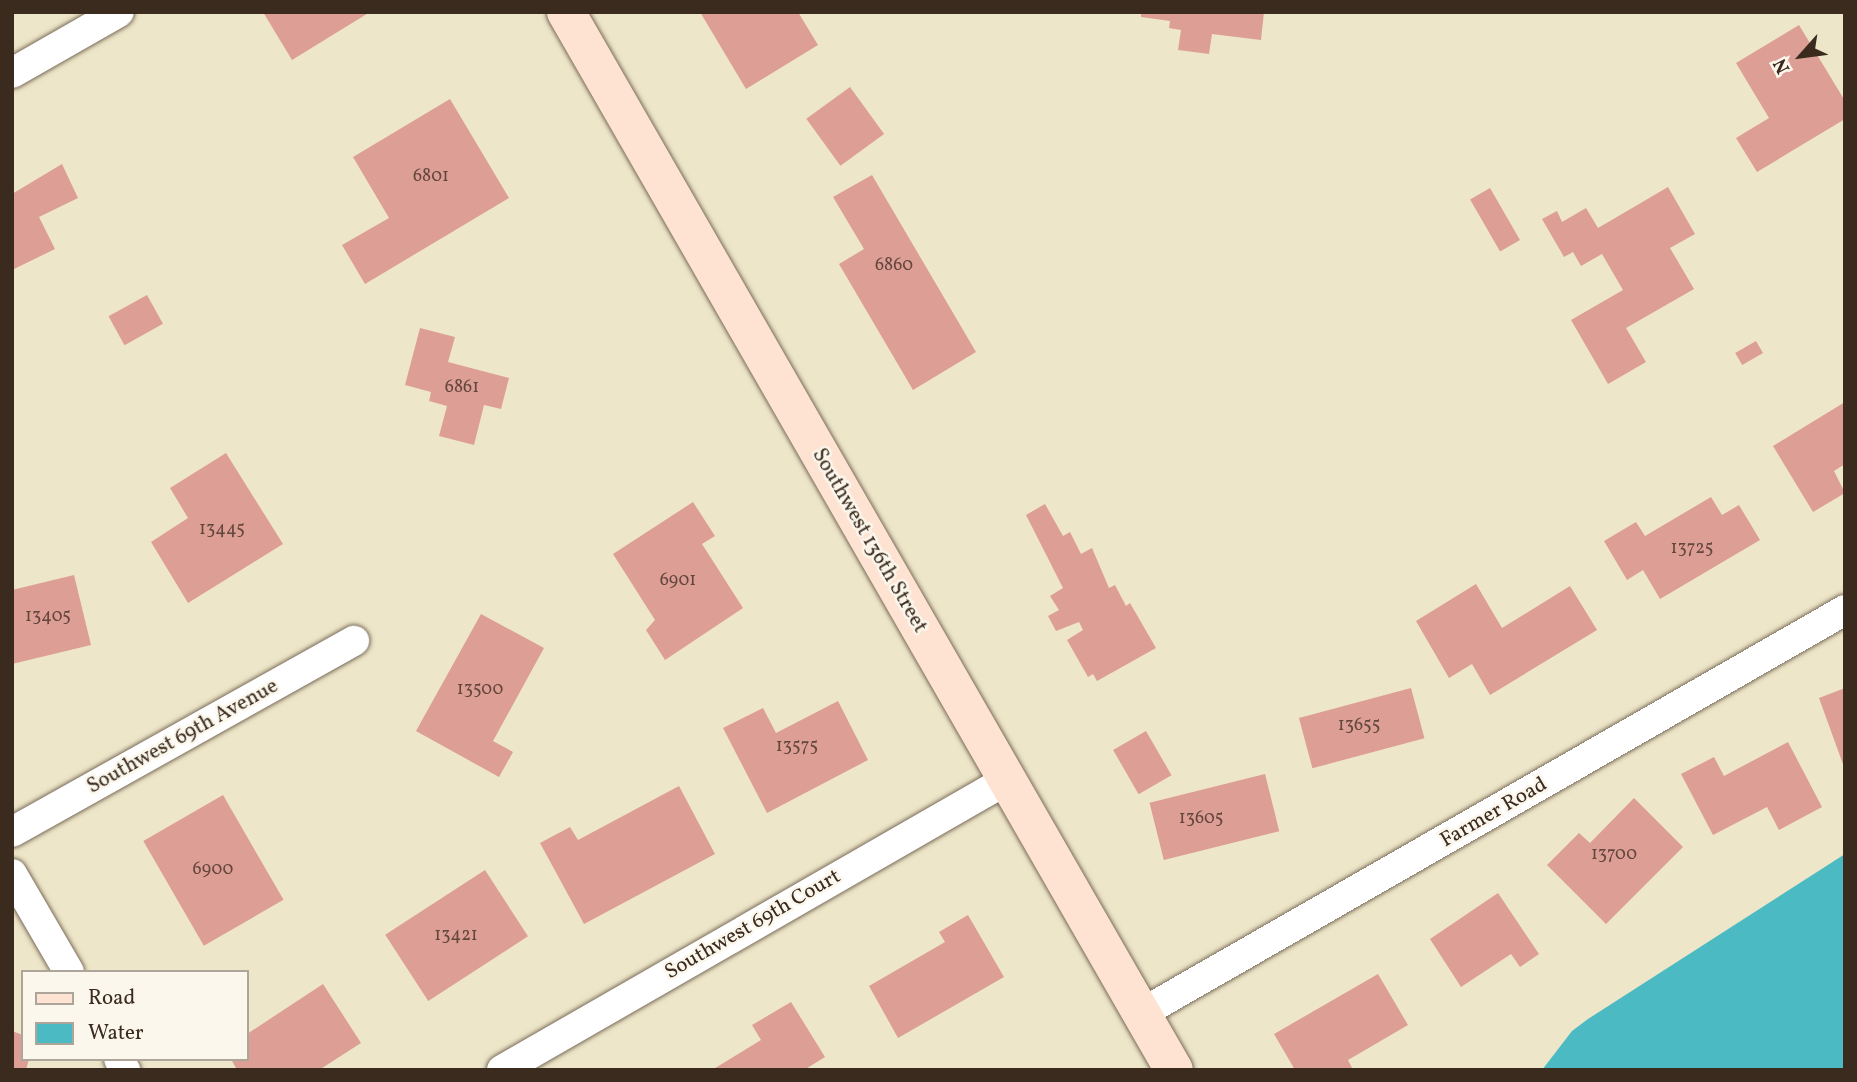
<!DOCTYPE html>
<html>
<head>
<meta charset="utf-8">
<style>
	body { margin:0 }
	#map { position:relative; width:1857px; height:1082px; overflow:hidden; background:#eee6c9; font-family:Vollkorn,serif }
	div>[style] { position:absolute }
	.water>* { inset:0; background:#4bbac3 }
	.building>* { inset:0; background:#dd9e96; transform-origin:0 0 }
	.roads { filter:drop-shadow(0 0 2px #7a6c5a) drop-shadow(0 0 2px #7a6c5a) }
	.street>* { height:30px; margin:-15px; padding:0 15px; transform-origin:15px; border-radius:15px; background:#fff }
	.secondary>* { height:38px; margin:-19px; padding:0 19px; transform-origin:19px; border-radius:19px; background:#fee3d2 }
	span { translate:-50% -50%; white-space:nowrap; text-align:center; line-height:1.15; -webkit-text-stroke:5px #fbf7ec; paint-order:stroke }
	.number-label { font-size:18px; color:#64473c }
	.number-label span { -webkit-text-stroke-width:0 }
	.street-label { font-size:21px; color:#3b2a1e }
	.frame { position:absolute; inset:0; border:14px solid #3b2a1e; pointer-events:none }
	.legend { position:absolute; left:21px; top:970px; width:228px; height:91px; box-sizing:border-box; background:#fbf7ec; border:2px solid #aea59a; margin:0; padding:9px 12px; list-style:none; font-size:21px; color:#3b2a1e }
	.legend li { display:flex; align-items:center; gap:14px; height:35px }
	.legend b { width:35px; border:2px solid #aea59a }
	.north { position:absolute; left:1766px; top:21px; width:70px; height:70px; -webkit-text-stroke:5px #fbf7ec; paint-order:stroke; rotate:242deg; font-size:19px; font-weight:700; line-height:28px; text-align:center; color:#3b2a1e }
	.north::after { content:''; display:block; margin:auto; width:24px; height:32px; background:#3b2a1e; clip-path:polygon(50% 0,100% 100%,50% 72%,0 100%) }
</style>
</head>
<body>
<div id="map">
	<div class="water">
		<i style="clip-path:polygon(1845px 854px,1845px 1070px,1542px 1070px,1572px 1031px,1588px 1019px)"></i>
	</div>
	<div class="building">
		<i style="clip-path:polygon(263px 12px,370px 12px,292px 60px)"></i>
		<i style="clip-path:polygon(700px 12px,798px 12px,818px 45px,746px 89px)"></i>
		<i style="clip-path:polygon(1141px 12px,1264px 12px,1261px 40px,1212px 34px,1209px 54px,1178px 50px,1181px 30px,1169px 28px,1170px 21px,1141px 17px)"></i>
		<i style="clip-path:polygon(1799px 25px,1845px 101px,1845px 119px,1757px 172px,1736px 138px,1769px 118px,1736px 63px)"></i>
		<i style="left:850px;top:87px;width:58px;height:54px;rotate:54deg"></i>
		<i style="clip-path:polygon(450px 99px,509px 198px,365px 284px,342px 245px,389px 218px,353px 157px)"></i>
		<i style="clip-path:polygon(62px 164px,78px 198px,39px 217px,55px 249px,12px 270px,12px 194px)"></i>
		<i style="clip-path:polygon(872px 175px,976px 352px,913px 390px,839px 264px,864px 249px,833px 197px)"></i>
		<i style="clip-path:polygon(1668px 187px,1695px 234px,1670px 248px,1694px 289px,1626px 328px,1646px 362px,1608px 384px,1571px 320px,1623px 290px,1602px 254px,1581px 266px,1573px 252px,1564px 257px,1542px 219px,1557px 211px,1562px 222px,1586px 208px,1598px 228px)"></i>
		<i style="left:1490px;top:188px;width:60px;height:23px;rotate:60deg"></i>
		<i style="left:147px;top:295px;width:33px;height:44px;rotate:61deg"></i>
		<i style="clip-path:polygon(420px 328px,455px 337px,448px 362px,509px 378px,501px 409px,484px 405px,474px 445px,439px 436px,447px 406px,429px 401px,431px 392px,405px 385px)"></i>
		<i style="left:1756px;top:341px;width:14px;height:24px;rotate:60deg"></i>
		<i style="clip-path:polygon(1845px 402px,1845px 464px,1834px 471px,1845px 493px,1813px 512px,1773px 446px)"></i>
		<i style="clip-path:polygon(226px 453px,283px 544px,188px 603px,151px 542px,188px 518px,170px 488px)"></i>
		<i style="clip-path:polygon(1711px 497px,1722px 515px,1739px 505px,1760px 540px,1660px 599px,1643px 570px,1627px 580px,1604px 541px,1636px 522px,1645px 536px)"></i>
		<i style="clip-path:polygon(693px 502px,715px 536px,702px 544px,743px 608px,665px 660px,646px 630px,655px 620px,613px 554px)"></i>
		<i style="clip-path:polygon(1045px 504px,1063px 536px,1070px 532px,1081px 554px,1092px 548px,1109px 588px,1115px 585px,1126px 606px,1130px 603px,1156px 648px,1097px 681px,1093px 674px,1088px 677px,1067px 640px,1083px 630px,1079px 622px,1056px 631px,1048px 616px,1059px 610px,1050px 596px,1063px 588px,1026px 515px)"></i>
		<i style="clip-path:polygon(74px 575px,91px 645px,12px 664px,12px 590px)"></i>
		<i style="clip-path:polygon(1476px 584px,1502px 628px,1570px 586px,1597px 630px,1490px 695px,1472px 664px,1449px 678px,1416px 621px)"></i>
		<i style="clip-path:polygon(481px 614px,544px 648px,493px 741px,513px 752px,499px 777px,416px 731px)"></i>
		<i style="left:1411px;top:688px;width:52px;height:116px;rotate:75deg"></i>
		<i style="clip-path:polygon(1845px 688px,1845px 767px,1844px 767px,1819px 698px)"></i>
		<i style="clip-path:polygon(838px 701px,868px 760px,767px 813px,723px 728px,763px 708px,776px 733px)"></i>
		<i style="left:1146px;top:731px;width:51px;height:38px;rotate:60deg"></i>
		<i style="clip-path:polygon(1788px 742px,1822px 807px,1779px 830px,1767px 807px,1713px 835px,1681px 774px,1714px 757px,1724px 776px)"></i>
		<i style="left:1265px;top:774px;width:59px;height:119px;rotate:76deg"></i>
		<i style="clip-path:polygon(679px 786px,715px 854px,584px 924px,540px 843px,570px 827px,578px 840px)"></i>
		<i style="left:223px;top:795px;width:121px;height:92px;rotate:60deg"></i>
		<i style="clip-path:polygon(1634px 798px,1683px 847px,1606px 924px,1547px 865px,1579px 833px,1590px 843px)"></i>
		<i style="left:485px;top:870px;width:79px;height:119px;rotate:57deg"></i>
		<i style="clip-path:polygon(1498px 893px,1539px 954px,1520px 967px,1511px 954px,1461px 987px,1430px 939px)"></i>
		<i style="clip-path:polygon(968px 915px,1004px 977px,898px 1038px,869px 986px,945px 942px,939px 932px)"></i>
		<i style="clip-path:polygon(1378px 974px,1408px 1025px,1348px 1060px,1353px 1070px,1295px 1070px,1274px 1034px)"></i>
		<i style="clip-path:polygon(323px 984px,361px 1043px,319px 1070px,237px 1070px,231px 1059px,247px 1059px,247px 1034px)"></i>
		<i style="clip-path:polygon(791px 1002px,825px 1057px,804px 1070px,712px 1070px,761px 1040px,752px 1025px)"></i>
		<i style="clip-path:polygon(12px 1031px,23px 1035px,23px 1059px,29px 1059px,26px 1070px,12px 1070px)"></i>
	</div>
	<div class="roads">
		<div class="street">
			<i style="left:12px;top:73px;width:123px;rotate:-29.7deg"></i>
			<i style="left:12px;top:832px;width:392px;rotate:-29.2deg"></i>
			<i style="left:12px;top:874px;width:113px;rotate:59.8deg"></i>
			<i style="left:1142px;top:1013px;width:810px;rotate:-29.82deg"></i>
			<i style="left:119px;top:1059px;width:13px;rotate:61deg"></i>
			<i style="left:502px;top:1070px;width:580px;rotate:-29.88deg"></i>
		</div>
		<div class="secondary">
			<i style="left:566px;top:12px;width:1220px;rotate:60.12deg"></i>
		</div>
	</div>
	<div class="number-label">
		<span style="left:431px;top:177px">6801</span>
		<span style="left:894px;top:266px">6860</span>
		<span style="left:462px;top:388px">6861</span>
		<span style="left:222px;top:530px">13445</span>
		<span style="left:1692px;top:549px">13725</span>
		<span style="left:678px;top:581px">6901</span>
		<span style="left:48px;top:617px">13405</span>
		<span style="left:480px;top:690px">13500</span>
		<span style="left:1359px;top:726px">13655</span>
		<span style="left:797px;top:747px">13575</span>
		<span style="left:1201px;top:819px">13605</span>
		<span style="left:1614px;top:855px">13700</span>
		<span style="left:213px;top:870px">6900</span>
		<span style="left:456px;top:936px">13421</span>
	</div>
	<div class="street-label">
		<span style="left:869px;top:541px;rotate:60deg">Southwest 136th Street</span>
		<span style="left:183px;top:737px;rotate:-29deg">Southwest 69th Avenue</span>
		<span style="left:1494px;top:813px;rotate:-30deg">Farmer Road</span>
		<span style="left:753px;top:925px;rotate:-30deg">Southwest 69th Court</span>
	</div>
	<div class="frame"></div>
	<ul class="legend">
	<li><b style="height:9px;background:#fee3d2"></b>Road</li>
	<li><b style="height:19px;background:#4bbac3"></b>Water</li>
	</ul>
	<div class="north">N</div>
</div>
</body>
</html>
